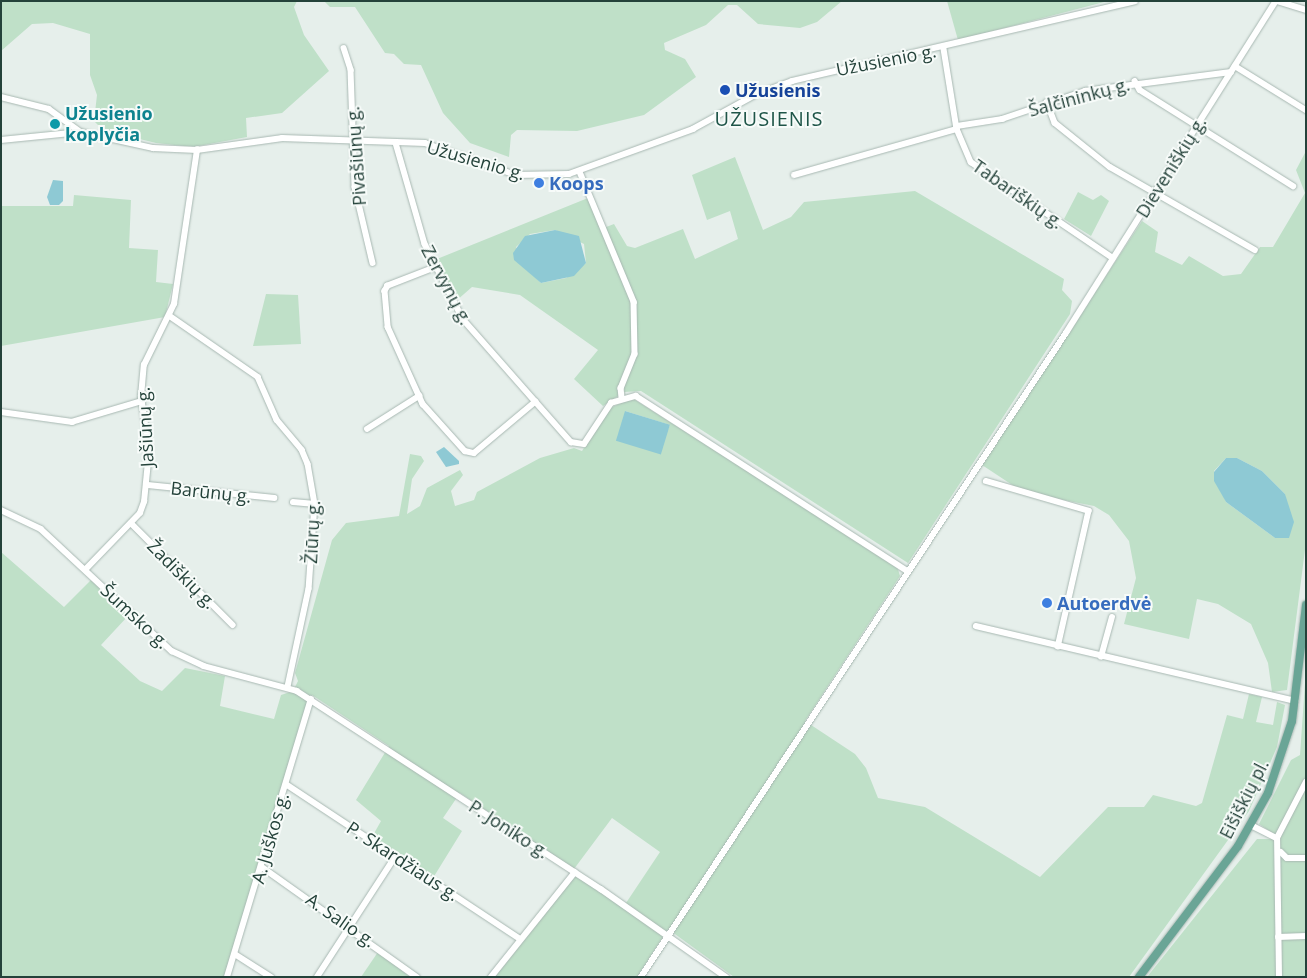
<!DOCTYPE html>
<html>
<head>
<meta charset="utf-8">
<style>
	body { margin:0 }
	#map { position:relative; width:1307px; height:978px; overflow:hidden; background:#e6efeb; font-family:"Open Sans",sans-serif }
	div>[style] { position:absolute }
	.green>* { inset:0; background:#bfe0c8 }
	.water>* { inset:0; background:#8ec9d4; transform-origin:0 0 }
	.roads { filter:drop-shadow(0 0 1px #a8b8b2) drop-shadow(0 0 1px #a8b8b2) }
	.minor>* { height:5.5px; margin:-2.75px; padding:0 2.75px; transform-origin:2.75px; border-radius:2.75px; background:#fff }
	.major>* { height:8px; margin:-4px; padding:0 4px; transform-origin:4px; border-radius:4px; background:#6aa596 }
	.dots>* { width:14px; height:14px; translate:-50% -50%; box-sizing:border-box; border:2px solid #f7fbf9; border-radius:50% }
	span { translate:-50% -50%; white-space:nowrap; text-align:center; line-height:1.15; -webkit-text-stroke:4px #f7fbf9; paint-order:stroke }
	.street-label { font-size:18px; color:#24423a }
	.transit-label { font-size:18px; color:#164399; font-weight:700 }
	.left { translate:0 -50%; text-align:left }
	.culture-label { font-size:18px; color:#0d838f; font-weight:700 }
	.shop-label { font-size:18px; color:#366cbe; font-weight:700 }
	.quarter-label { font-size:20px; color:#1f5548; letter-spacing:1px }
	.frame { position:absolute; inset:0; border:2px solid #24423a; pointer-events:none }
</style>
</head>
<body>
<div id="map">
	<div class="green">
		<i style="clip-path:polygon(1px 1px,297px 1px,294px 7px,304px 35px,329px 71px,282px 113px,246px 118px,247px 137px,193px 147px,156px 143px,103px 130px,94px 121px,97px 95px,90px 75px,90px 34px,53px 23px,32px 24px,1px 51px)"></i>
		<i style="clip-path:polygon(324px 1px,842px 1px,817px 22px,800px 28px,758px 24px,737px 5px,728px 5px,706px 25px,664px 43px,665px 50px,685px 59px,696px 77px,644px 115px,577px 131px,517px 130px,511px 135px,509px 157px,470px 143px,443px 113px,421px 65px,404px 64px,394px 54px,385px 53px,355px 7px,330px 7px)"></i>
		<i style="clip-path:polygon(947px 1px,1108px 1px,958px 40px)"></i>
		<i style="clip-path:polygon(evenodd,1306px 151px,1306px 542px,1287px 690px,1272px 692px,1268px 663px,1251px 624px,1218px 604px,1197px 599px,1189px 639px,1124px 624px,1136px 578px,1129px 541px,1109px 515px,1094px 506px,1023px 492px,982px 465px,1142px 221px,1158px 232px,1155px 252px,1182px 265px,1189px 256px,1223px 276px,1241px 274px,1260px 247px,1273px 247px,1305px 193px,1296px 170px,1306px 151px,1226px 458px,1237px 458px,1262px 471px,1285px 494px,1275px 538px,1226px 502px,1214px 471px,1226px 458px)"></i>
		<i style="clip-path:polygon(evenodd,735px 157px,763px 230px,791px 217px,804px 202px,915px 191px,1064px 279px,1062px 290px,1072px 301px,1070px 314px,908px 563px,641px 391px,624px 392px,603px 406px,574px 379px,598px 350px,520px 295px,472px 287px,456px 301px,437px 259px,588px 198px,601px 229px,614px 224px,627px 246px,635px 248px,683px 229px,695px 259px,738px 239px,730px 211px,707px 220px,692px 175px,735px 157px,555px 230px,584px 244px,586px 263px,566px 278px,541px 283px,526px 268px,516px 247px,530px 234px,555px 230px)"></i>
		<i style="clip-path:polygon(1078px 192px,1093px 200px,1101px 195px,1109px 201px,1091px 236px,1064px 219px)"></i>
		<i style="clip-path:polygon(74px 195px,131px 200px,129px 248px,158px 250px,156px 282px,173px 284px,165px 317px,1px 346px,1px 206px,73px 206px)"></i>
		<i style="clip-path:polygon(266px 294px,298px 295px,301px 344px,253px 346px)"></i>
		<i style="clip-path:polygon(evenodd,632px 398px,897px 566px,900px 576px,805px 721px,855px 754px,866px 768px,878px 798px,925px 807px,1040px 877px,1108px 807px,1144px 807px,1153px 795px,1196px 806px,1202px 803px,1227px 715px,1243px 719px,1249px 694px,1262px 697px,1256px 722px,1273px 725px,1277px 702px,1285px 705px,1277px 747px,1249px 811px,1129px 977px,734px 977px,668px 929px,637px 977px,495px 977px,576px 875px,624px 906px,660px 852px,612px 818px,574px 869px,460px 793px,443px 818px,462px 831px,433px 878px,372px 837px,381px 821px,356px 800px,389px 746px,312px 695px,224px 977px,1px 977px,1px 552px,64px 607px,91px 580px,128px 616px,101px 645px,140px 681px,162px 691px,185px 668px,225px 676px,220px 706px,274px 719px,281px 695px,293px 691px,298px 681px,295px 673px,332px 540px,346px 523px,399px 516px,410px 454px,421px 456px,424px 461px,412px 479px,407px 514px,420px 506px,427px 488px,460px 470px,463px 475px,451px 491px,455px 506px,474px 500px,477px 492px,540px 458px,574px 448px,582px 451px,608px 409px,632px 398px,625px 411px,670px 425px,657px 453px,625px 411px)"></i>
		<i style="clip-path:polygon(1306px 669px,1306px 977px,1147px 977px,1257px 839px,1270px 839px,1274px 834px,1259px 824px,1291px 760px,1300px 755px)"></i>
		<i style="clip-path:polygon(378px 952px,410px 977px,361px 977px)"></i>
	</div>
	<div class="water">
		<i style="clip-path:polygon(53px 180px,63px 181px,63px 201px,59px 205px,50px 205px,47px 197px)"></i>
		<i style="clip-path:polygon(555px 230px,579px 236px,586px 263px,574px 276px,541px 283px,514px 260px,513px 253px,525px 236px)"></i>
		<i style="left:625px;top:411px;width:47px;height:31px;rotate:17deg"></i>
		<i style="clip-path:polygon(444px 447px,459px 461px,459px 464px,446px 467px,436px 452px)"></i>
		<i style="clip-path:polygon(1226px 458px,1237px 458px,1262px 471px,1285px 494px,1294px 522px,1289px 538px,1275px 538px,1226px 502px,1214px 481px,1214px 472px)"></i>
	</div>
	<div class="roads">
		<div class="minor">
			<i style="left:1277px;top:1px;width:30px;rotate:17deg"></i>
			<i style="left:344px;top:48px;width:23px;rotate:72deg"></i>
			<i style="left:351px;top:70px;width:117px;rotate:88deg"></i>
			<i style="left:355px;top:187px;width:78px;rotate:76.7deg"></i>
			<i style="left:944px;top:49px;width:81px;rotate:80.8deg"></i>
			<i style="left:957px;top:129px;width:36px;rotate:67deg"></i>
			<i style="left:971px;top:162px;width:171px;rotate:34.1deg"></i>
			<i style="left:1235px;top:66px;width:84px;rotate:31.8deg"></i>
			<i style="left:1135px;top:81px;width:10px;rotate:61deg"></i>
			<i style="left:1140px;top:90px;width:181px;rotate:32.1deg"></i>
			<i style="left:1px;top:97px;width:49px;rotate:14deg"></i>
			<i style="left:49px;top:109px;width:39px;rotate:36deg"></i>
			<i style="left:1047px;top:102px;width:22px;rotate:69deg"></i>
			<i style="left:1055px;top:123px;width:70px;rotate:38.7deg"></i>
			<i style="left:1110px;top:167px;width:167px;rotate:29.8deg"></i>
			<i style="left:957px;top:126px;width:46px;rotate:-8.8deg"></i>
			<i style="left:1002px;top:119px;width:88px;rotate:-18.6deg"></i>
			<i style="left:1085px;top:91px;width:147px;rotate:-7.4deg"></i>
			<i style="left:1px;top:140px;width:80px;rotate:-5.7deg"></i>
			<i style="left:81px;top:132px;width:74px;rotate:12.5deg"></i>
			<i style="left:153px;top:148px;width:44px;rotate:2.6deg"></i>
			<i style="left:197px;top:150px;width:86px;rotate:-8deg"></i>
			<i style="left:282px;top:138px;width:143px;rotate:2deg"></i>
			<i style="left:425px;top:143px;width:96px;rotate:19.4deg"></i>
			<i style="left:516px;top:175px;width:53px;rotate:-1.1deg"></i>
			<i style="left:569px;top:174px;width:132px;rotate:-19.9deg"></i>
			<i style="left:693px;top:129px;width:73px;rotate:-28.7deg"></i>
			<i style="left:757px;top:94px;width:37px;rotate:-20deg"></i>
			<i style="left:792px;top:81px;width:352px;rotate:-13.1deg"></i>
			<i style="left:396px;top:143px;width:105px;rotate:74deg"></i>
			<i style="left:425px;top:244px;width:84px;rotate:63.1deg"></i>
			<i style="left:463px;top:319px;width:164px;rotate:48.7deg"></i>
			<i style="left:571px;top:442px;width:13px;rotate:9deg"></i>
			<i style="left:584px;top:444px;width:49px;rotate:-56.6deg"></i>
			<i style="left:611px;top:403px;width:26px;rotate:-16deg"></i>
			<i style="left:636px;top:396px;width:323px;rotate:32.8deg"></i>
			<i style="left:580px;top:172px;width:141px;rotate:67.4deg"></i>
			<i style="left:634px;top:302px;width:52px;rotate:88.9deg"></i>
			<i style="left:635px;top:354px;width:37px;rotate:112deg"></i>
			<i style="left:621px;top:388px;width:9px;rotate:84deg"></i>
			<i style="left:794px;top:175px;width:169px;rotate:-15.8deg"></i>
			<i style="left:437px;top:267px;width:53px;rotate:158.8deg"></i>
			<i style="left:388px;top:286px;width:6px;rotate:121deg"></i>
			<i style="left:385px;top:291px;width:36px;rotate:85deg"></i>
			<i style="left:388px;top:327px;width:85px;rotate:65.6deg"></i>
			<i style="left:423px;top:404px;width:63px;rotate:48.2deg"></i>
			<i style="left:465px;top:451px;width:9px;rotate:13deg"></i>
			<i style="left:474px;top:453px;width:80px;rotate:-39.9deg"></i>
			<i style="left:170px;top:316px;width:107px;rotate:34.7deg"></i>
			<i style="left:258px;top:377px;width:47px;rotate:66.2deg"></i>
			<i style="left:277px;top:420px;width:39px;rotate:50deg"></i>
			<i style="left:302px;top:450px;width:15px;rotate:67deg"></i>
			<i style="left:308px;top:464px;width:41px;rotate:80.1deg"></i>
			<i style="left:315px;top:504px;width:85px;rotate:94deg"></i>
			<i style="left:309px;top:589px;width:100px;rotate:102.1deg"></i>
			<i style="left:1px;top:412px;width:72px;rotate:8deg"></i>
			<i style="left:72px;top:422px;width:73px;rotate:-16.7deg"></i>
			<i style="left:367px;top:429px;width:62px;rotate:-32.4deg"></i>
			<i style="left:986px;top:481px;width:107px;rotate:16.2deg"></i>
			<i style="left:1089px;top:511px;width:139px;rotate:102.8deg"></i>
			<i style="left:148px;top:485px;width:127px;rotate:5.9deg"></i>
			<i style="left:293px;top:502px;width:22px;rotate:5deg"></i>
			<i style="left:1px;top:510px;width:44px;rotate:25.4deg"></i>
			<i style="left:41px;top:529px;width:179px;rotate:43deg"></i>
			<i style="left:172px;top:651px;width:35px;rotate:25deg"></i>
			<i style="left:204px;top:666px;width:96px;rotate:15deg"></i>
			<i style="left:297px;top:691px;width:363px;rotate:33.1deg"></i>
			<i style="left:601px;top:889px;width:153px;rotate:35.1deg"></i>
			<i style="left:131px;top:523px;width:144px;rotate:45deg"></i>
			<i style="left:85px;top:570px;width:79px;rotate:-46deg"></i>
			<i style="left:140px;top:513px;width:12px;rotate:-70deg"></i>
			<i style="left:144px;top:502px;width:50px;rotate:-84.3deg"></i>
			<i style="left:149px;top:452px;width:56px;rotate:-98.3deg"></i>
			<i style="left:141px;top:397px;width:32px;rotate:-85deg"></i>
			<i style="left:144px;top:365px;width:68px;rotate:-63.8deg"></i>
			<i style="left:174px;top:304px;width:156px;rotate:-81.5deg"></i>
			<i style="left:976px;top:626px;width:328px;rotate:13.2deg"></i>
			<i style="left:1101px;top:657px;width:41px;rotate:-74.6deg"></i>
			<i style="left:286px;top:784px;width:281px;rotate:33.5deg"></i>
			<i style="left:1251px;top:825px;width:29px;rotate:27deg"></i>
			<i style="left:1281px;top:852px;width:8px;rotate:45deg"></i>
			<i style="left:1287px;top:858px;width:19px"></i>
			<i style="left:262px;top:867px;width:190px;rotate:35.4deg"></i>
			<i style="left:1278px;top:937px;width:28px;rotate:-2deg"></i>
			<i style="left:235px;top:954px;width:43px;rotate:32.6deg"></i>
			<i style="left:227px;top:977px;width:290px;rotate:-73.2deg"></i>
			<i style="left:317px;top:977px;width:143px;rotate:-57deg"></i>
			<i style="left:491px;top:977px;width:134px;rotate:-51.3deg"></i>
			<i style="left:641px;top:977px;width:772px;rotate:-56.58deg"></i>
			<i style="left:1066px;top:333px;width:393px;rotate:-57.7deg"></i>
			<i style="left:1279px;top:977px;width:139px;rotate:-90.8deg"></i>
			<i style="left:1277px;top:838px;width:63px;rotate:-62.6deg"></i>
		</div>
		<div class="major">
			<i style="left:1139px;top:977px;width:164px;rotate:-52.9deg"></i>
			<i style="left:1238px;top:846px;width:61px;rotate:-60.5deg"></i>
			<i style="left:1268px;top:793px;width:76px;rotate:-71.6deg"></i>
			<i style="left:1292px;top:721px;width:117px;rotate:-83.1deg"></i>
		</div>
	</div>
	<div class="dots">
		<i style="left:725px;top:90px;background:#1a4fb4"></i>
		<i style="left:55px;top:124px;background:#0f9aa8"></i>
		<i style="left:539px;top:183px;background:#3f7fe0"></i>
		<i style="left:1047px;top:603px;background:#3f7fe0"></i>
	</div>
	<div class="street-label">
		<span style="left:886px;top:60px;rotate:-11deg">Užusienio g.</span>
		<span style="left:1079px;top:97px;rotate:-15deg">Šalčininkų g.</span>
		<span style="left:356px;top:156px;rotate:-94deg">Pivašiūnų g.</span>
		<span style="left:476px;top:160px;rotate:16deg">Užusienio g.</span>
		<span style="left:1171px;top:167px;rotate:-58deg">Dieveniškių g.</span>
		<span style="left:1018px;top:194px;rotate:35deg">Tabariškių g.</span>
		<span style="left:447px;top:285px;rotate:62deg">Zervynų g.</span>
		<span style="left:145px;top:427px;rotate:-93deg">Jašiūnų g.</span>
		<span style="left:211px;top:492px;rotate:6deg">Barūnų g.</span>
		<span style="left:312px;top:532px;rotate:-87deg">Žiūrų g.</span>
		<span style="left:182px;top:574px;rotate:45deg">Žadiškių g.</span>
		<span style="left:135px;top:616px;rotate:43deg">Šumsko g.</span>
		<span style="left:1244px;top:799px;rotate:-63deg">Eišiškių pl.</span>
		<span style="left:509px;top:829px;rotate:33deg">P. Joniko g.</span>
		<span style="left:270px;top:838px;rotate:-74deg">A. Juškos g.</span>
		<span style="left:403px;top:861px;rotate:33deg">P. Skardžiaus g.</span>
		<span style="left:341px;top:920px;rotate:35deg">A. Salio g.</span>
	</div>
	<div class="transit-label">
		<span class="left" style="left:735px;top:90px">Užusienis</span>
	</div>
	<div class="culture-label">
		<span class="left" style="left:65px;top:124px">Užusienio<br>koplyčia</span>
	</div>
	<div class="shop-label">
		<span class="left" style="left:549px;top:183px">Koops</span>
		<span class="left" style="left:1057px;top:603px">Autoerdvė</span>
	</div>
	<div class="quarter-label">
		<span style="left:769px;top:118px">UŽUSIENIS</span>
	</div>
	<div class="frame"></div>
</div>
</body>
</html>
